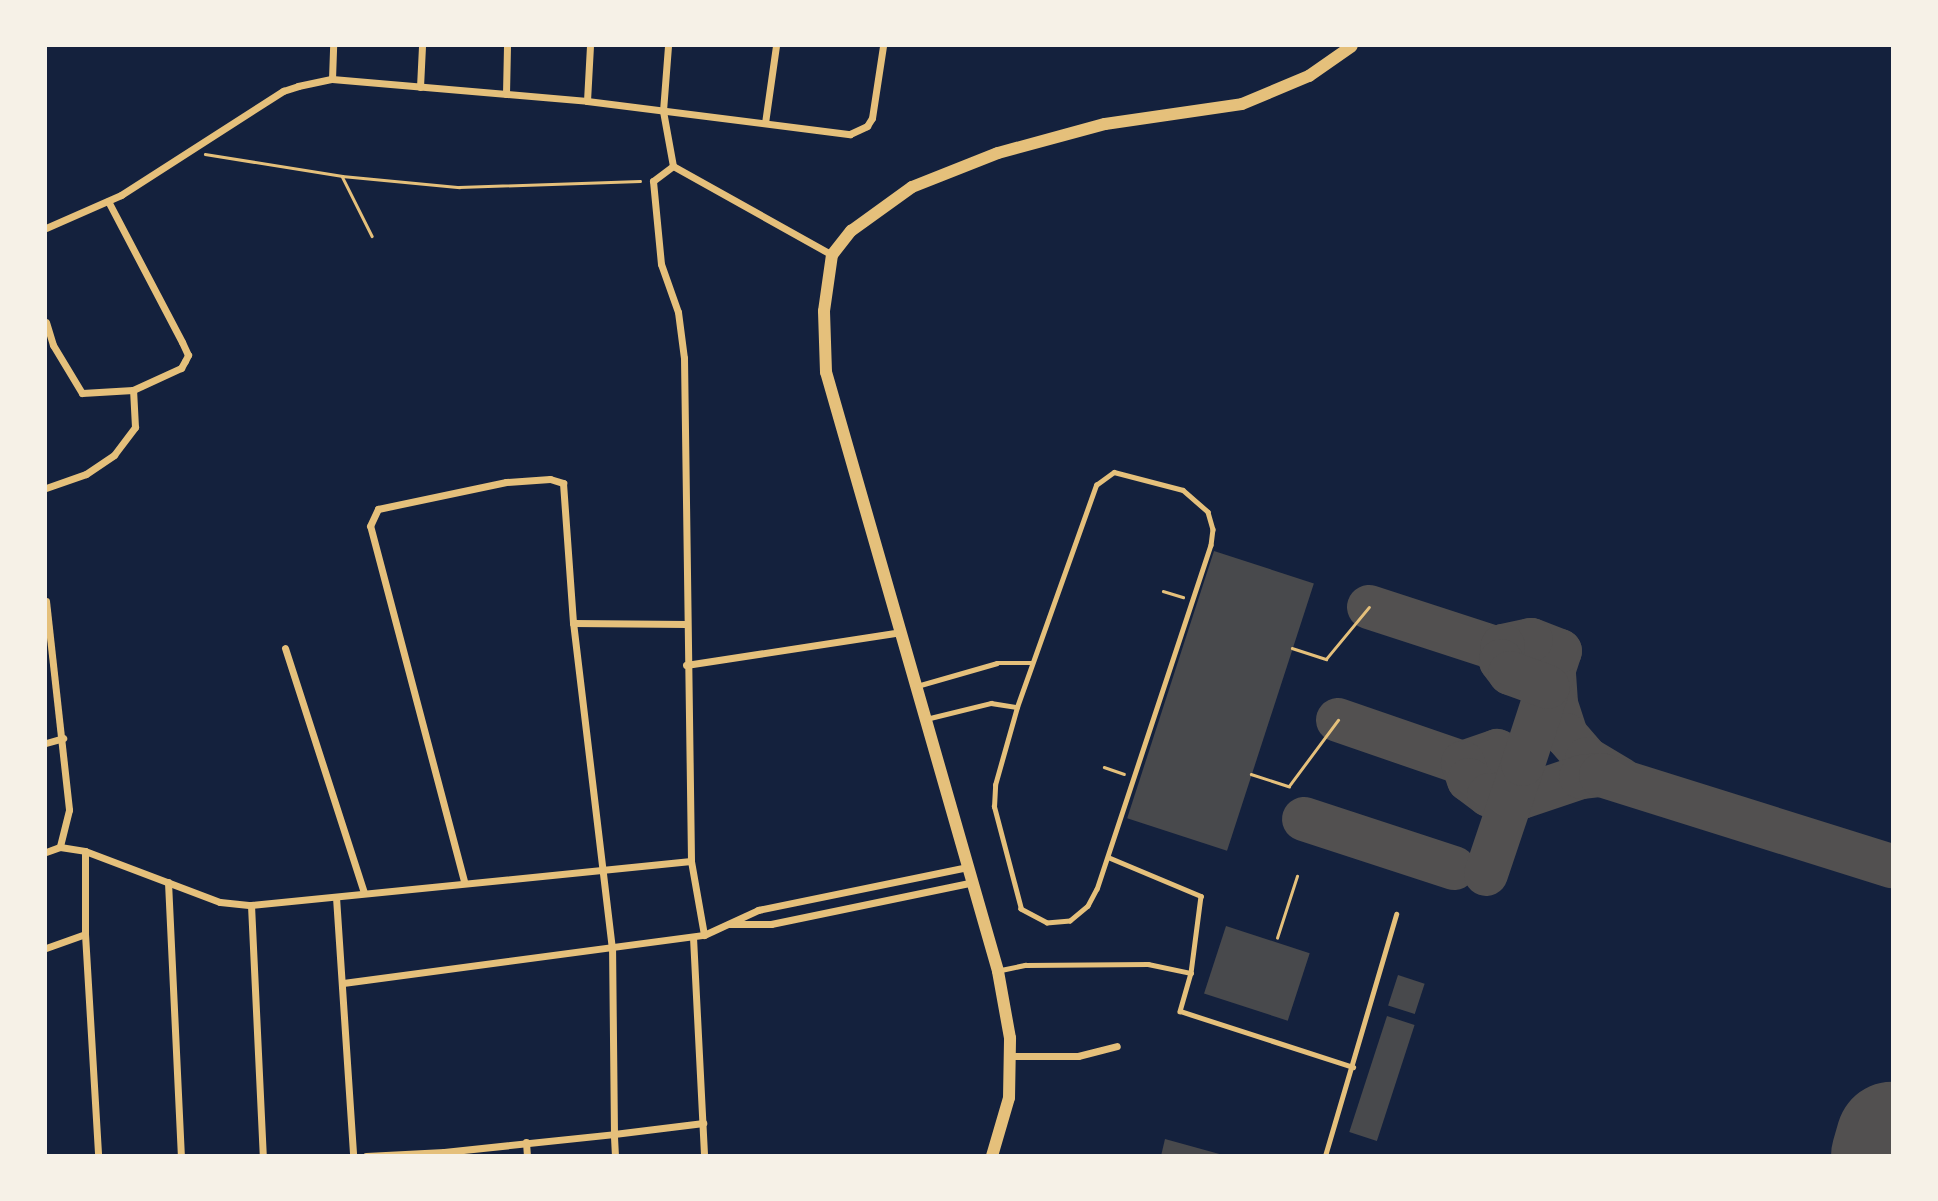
<!DOCTYPE html>
<html>
<head>
<meta charset="utf-8">
<style>
	body { margin:0 }
	#map { position:relative; width:1938px; height:1201px; overflow:hidden; background:#14213d; font-family:"DejaVu Sans",sans-serif }
	div>[style] { position:absolute }
	.taxiway>* { height:44px; margin:-22px; padding:0 22px; transform-origin:22px; border-radius:22px; background:#525050 }
	.runway>* { height:112px; margin:-56px; padding:0 56px; transform-origin:56px; border-radius:56px; background:#525050 }
	.building>* { inset:0; background:#48494c; transform-origin:0 0 }
	.path>* { height:2.5px; margin:-1.25px; padding:0 1.25px; transform-origin:1.25px; border-radius:1.25px; background:#e5c07b }
	.service>* { height:4.5px; margin:-2.25px; padding:0 2.25px; transform-origin:2.25px; border-radius:2.25px; background:#e5c07b }
	.minor>* { height:7px; margin:-3.5px; padding:0 3.5px; transform-origin:3.5px; border-radius:3.5px; background:#e5c07b }
	.secondary>* { height:12px; margin:-6px; padding:0 6px; transform-origin:6px; border-radius:6px; background:#e5c07b }
	span { translate:-50% -50%; white-space:nowrap; text-align:center; line-height:1.15; -webkit-text-stroke:7px #f6f1e7; paint-order:stroke }
	.frame { position:absolute; inset:0; border:47px solid #f6f1e7; pointer-events:none }
</style>
</head>
<body>
<div id="map">
	<div class="taxiway">
		<i style="left:1369px;top:607px;width:139px;rotate:18deg"></i>
		<i style="left:1554px;top:674px;width:30px;rotate:86deg"></i>
		<i style="left:1556px;top:704px;width:33px;rotate:72deg"></i>
		<i style="left:1566px;top:735px;width:32px;rotate:49deg"></i>
		<i style="left:1587px;top:759px;width:39px;rotate:31deg"></i>
		<i style="left:1338px;top:720px;width:132px;rotate:19deg"></i>
		<i style="left:1523px;top:764px;width:29px;rotate:-153deg"></i>
		<i style="left:1497px;top:751px;width:36px;rotate:161deg"></i>
		<i style="left:1463px;top:763px;width:18px;rotate:71deg"></i>
		<i style="left:1469px;top:780px;width:25px;rotate:37deg"></i>
		<i style="left:1489px;top:795px;width:33px;rotate:3deg"></i>
		<i style="left:1522px;top:797px;width:62px;rotate:-18.7deg"></i>
		<i style="left:1581px;top:777px;width:20px;rotate:-6deg"></i>
		<i style="left:1601px;top:775px;width:305px;rotate:17.4deg"></i>
		<i style="left:1304px;top:819px;width:158px;rotate:18.1deg"></i>
		<i style="left:1486px;top:874px;width:116px;rotate:-71.4deg"></i>
		<i style="left:1523px;top:764px;width:119px;rotate:-71.9deg"></i>
		<i style="left:1560px;top:651px;width:31px;rotate:-159deg"></i>
		<i style="left:1531px;top:640px;width:29px;rotate:168deg"></i>
		<i style="left:1503px;top:646px;width:15px;rotate:98deg"></i>
		<i style="left:1501px;top:661px;width:15px;rotate:53deg"></i>
		<i style="left:1510px;top:673px;width:40px;rotate:20.2deg"></i>
	</div>
	<div class="runway">
		<i style="left:1887px;top:1156px;width:19px;rotate:-74deg"></i>
	</div>
	<div class="building">
		<i style="left:1214px;top:551px;width:105px;height:281px;rotate:18deg"></i>
		<i style="left:1226px;top:926px;width:88px;height:71px;rotate:18deg"></i>
		<i style="left:1398px;top:975px;width:28px;height:32px;rotate:18deg"></i>
		<i style="left:1387px;top:1016px;width:29px;height:122px;rotate:18deg"></i>
		<i style="clip-path:polygon(1165px 1139px,1223px 1155px,1223px 1156px,1161px 1156px)"></i>
	</div>
	<div class="path">
		<i style="left:205px;top:154px;width:139px;rotate:9.1deg"></i>
		<i style="left:342px;top:176px;width:118px;rotate:5.4deg"></i>
		<i style="left:459px;top:187px;width:181px;rotate:-1.9deg"></i>
		<i style="left:342px;top:176px;width:67px;rotate:63.4deg"></i>
		<i style="left:1163px;top:591px;width:21px;rotate:17deg"></i>
		<i style="left:1292px;top:648px;width:36px;rotate:18deg"></i>
		<i style="left:1326px;top:659px;width:67px;rotate:-50.4deg"></i>
		<i style="left:1104px;top:767px;width:21px;rotate:19deg"></i>
		<i style="left:1251px;top:774px;width:40px;rotate:18deg"></i>
		<i style="left:1289px;top:786px;width:82px;rotate:-53.4deg"></i>
		<i style="left:1277px;top:938px;width:65px;rotate:-72.1deg"></i>
	</div>
	<div class="service">
		<i style="left:1114px;top:472px;width:71px;rotate:14.6deg"></i>
		<i style="left:1183px;top:490px;width:33px;rotate:41deg"></i>
		<i style="left:1208px;top:512px;width:18px;rotate:74deg"></i>
		<i style="left:1213px;top:529px;width:16px;rotate:97deg"></i>
		<i style="left:1211px;top:545px;width:362px;rotate:108.3deg"></i>
		<i style="left:1097px;top:889px;width:19px;rotate:118deg"></i>
		<i style="left:1088px;top:906px;width:23px;rotate:140deg"></i>
		<i style="left:1070px;top:921px;width:23px;rotate:175deg"></i>
		<i style="left:1047px;top:923px;width:30px;rotate:-152deg"></i>
		<i style="left:1021px;top:909px;width:106px;rotate:-104.8deg"></i>
		<i style="left:994px;top:807px;width:22px;rotate:-87deg"></i>
		<i style="left:995px;top:785px;width:81px;rotate:-74.2deg"></i>
		<i style="left:1017px;top:707px;width:236px;rotate:-70.4deg"></i>
		<i style="left:1096px;top:485px;width:22px;rotate:-36deg"></i>
		<i style="left:917px;top:686px;width:83px;rotate:-16deg"></i>
		<i style="left:997px;top:663px;width:36px"></i>
		<i style="left:926px;top:719px;width:67px;rotate:-13.8deg"></i>
		<i style="left:991px;top:703px;width:26px;rotate:9deg"></i>
		<i style="left:1108px;top:857px;width:101px;rotate:22.8deg"></i>
		<i style="left:1201px;top:896px;width:78px;rotate:97.4deg"></i>
		<i style="left:1191px;top:973px;width:40px;rotate:106deg"></i>
		<i style="left:1180px;top:1011px;width:182px;rotate:17.9deg"></i>
		<i style="left:1001px;top:970px;width:25px;rotate:-12deg"></i>
		<i style="left:1025px;top:965px;width:123px;rotate:-0.5deg"></i>
		<i style="left:1148px;top:964px;width:44px;rotate:11.8deg"></i>
		<i style="left:1325px;top:1156px;width:252px;rotate:-73.6deg"></i>
	</div>
	<div class="minor">
		<i style="left:668px;top:46px;width:65px;rotate:94.4deg"></i>
		<i style="left:663px;top:111px;width:56px;rotate:79.7deg"></i>
		<i style="left:673px;top:166px;width:182px;rotate:29.2deg"></i>
		<i style="left:332px;top:79px;width:33px;rotate:-88deg"></i>
		<i style="left:420px;top:87px;width:41px;rotate:-87.2deg"></i>
		<i style="left:506px;top:94px;width:48px;rotate:-88.8deg"></i>
		<i style="left:587px;top:101px;width:55px;rotate:-86.9deg"></i>
		<i style="left:765px;top:123px;width:78px;rotate:-81.9deg"></i>
		<i style="left:673px;top:166px;width:25px;rotate:143deg"></i>
		<i style="left:653px;top:181px;width:83px;rotate:84.5deg"></i>
		<i style="left:661px;top:264px;width:51px;rotate:70.5deg"></i>
		<i style="left:678px;top:312px;width:46px;rotate:82.6deg"></i>
		<i style="left:684px;top:358px;width:503px;rotate:89.2deg"></i>
		<i style="left:46px;top:228px;width:82px;rotate:-23.7deg"></i>
		<i style="left:121px;top:195px;width:193px;rotate:-32.7deg"></i>
		<i style="left:283px;top:91px;width:16px;rotate:-18deg"></i>
		<i style="left:298px;top:86px;width:35px;rotate:-12deg"></i>
		<i style="left:332px;top:79px;width:256px;rotate:4.9deg"></i>
		<i style="left:587px;top:101px;width:265px;rotate:7.2deg"></i>
		<i style="left:850px;top:134px;width:19px;rotate:-25deg"></i>
		<i style="left:867px;top:126px;width:9px;rotate:-58deg"></i>
		<i style="left:872px;top:118px;width:73px;rotate:-81.3deg"></i>
		<i style="left:46px;top:322px;width:24px;rotate:73deg"></i>
		<i style="left:53px;top:345px;width:56px;rotate:58.9deg"></i>
		<i style="left:82px;top:393px;width:51px;rotate:-3.4deg"></i>
		<i style="left:133px;top:390px;width:53px;rotate:-24.6deg"></i>
		<i style="left:181px;top:368px;width:8px;rotate:-60deg"></i>
		<i style="left:185px;top:361px;width:7px;rotate:-63deg"></i>
		<i style="left:188px;top:355px;width:14px;rotate:-115deg"></i>
		<i style="left:182px;top:342px;width:159px;rotate:-117.7deg"></i>
		<i style="left:46px;top:488px;width:42px;rotate:-19.3deg"></i>
		<i style="left:86px;top:474px;width:34px;rotate:-34deg"></i>
		<i style="left:114px;top:455px;width:35px;rotate:-53deg"></i>
		<i style="left:135px;top:427px;width:37px;rotate:-93deg"></i>
		<i style="left:46px;top:601px;width:210px;rotate:83.7deg"></i>
		<i style="left:69px;top:810px;width:38px;rotate:104deg"></i>
		<i style="left:285px;top:648px;width:257px;rotate:72.1deg"></i>
		<i style="left:686px;top:665px;width:218px;rotate:-8.7deg"></i>
		<i style="left:46px;top:743px;width:18px;rotate:-16deg"></i>
		<i style="left:85px;top:851px;width:83px;rotate:90deg"></i>
		<i style="left:85px;top:934px;width:222px;rotate:86.6deg"></i>
		<i style="left:46px;top:852px;width:15px;rotate:-20deg"></i>
		<i style="left:60px;top:847px;width:25px;rotate:9deg"></i>
		<i style="left:85px;top:851px;width:144px;rotate:20.7deg"></i>
		<i style="left:220px;top:902px;width:31px;rotate:6deg"></i>
		<i style="left:251px;top:905px;width:442px;rotate:-5.7deg"></i>
		<i style="left:691px;top:861px;width:75px;rotate:80deg"></i>
		<i style="left:464px;top:881px;width:367px;rotate:-104.8deg"></i>
		<i style="left:370px;top:526px;width:19px;rotate:-65deg"></i>
		<i style="left:378px;top:509px;width:131px;rotate:-11.9deg"></i>
		<i style="left:506px;top:482px;width:44px;rotate:-3.9deg"></i>
		<i style="left:550px;top:479px;width:14px;rotate:17deg"></i>
		<i style="left:563px;top:483px;width:140px;rotate:85.9deg"></i>
		<i style="left:168px;top:882px;width:274px;rotate:87.3deg"></i>
		<i style="left:336px;top:897px;width:260px;rotate:86.2deg"></i>
		<i style="left:251px;top:905px;width:251px;rotate:87.3deg"></i>
		<i style="left:729px;top:924px;width:42px"></i>
		<i style="left:771px;top:924px;width:206px;rotate:-11.7deg"></i>
		<i style="left:693px;top:937px;width:219px;rotate:87.1deg"></i>
		<i style="left:46px;top:948px;width:41px;rotate:-19.7deg"></i>
		<i style="left:343px;top:983px;width:364px;rotate:-7.6deg"></i>
		<i style="left:704px;top:935px;width:60px;rotate:-24.8deg"></i>
		<i style="left:758px;top:910px;width:214px;rotate:-11.6deg"></i>
		<i style="left:1012px;top:1056px;width:66px"></i>
		<i style="left:1078px;top:1056px;width:40px;rotate:-14.4deg"></i>
		<i style="left:526px;top:1142px;width:14px;rotate:86deg"></i>
		<i style="left:366px;top:1156px;width:78px;rotate:-2.9deg"></i>
		<i style="left:444px;top:1152px;width:171px;rotate:-6deg"></i>
		<i style="left:614px;top:1134px;width:185px;rotate:-90.6deg"></i>
		<i style="left:612px;top:949px;width:328px;rotate:-96.8deg"></i>
		<i style="left:573px;top:623px;width:114px;rotate:0.5deg"></i>
		<i style="left:615px;top:1156px;width:22px;rotate:-93deg"></i>
		<i style="left:614px;top:1134px;width:90px;rotate:-7deg"></i>
	</div>
	<div class="secondary">
		<i style="left:992px;top:1156px;width:60px;rotate:-73.7deg"></i>
		<i style="left:1009px;top:1098px;width:60px;rotate:-89deg"></i>
		<i style="left:1010px;top:1038px;width:68px;rotate:-100.2deg"></i>
		<i style="left:998px;top:971px;width:623px;rotate:-106.02deg"></i>
		<i style="left:826px;top:372px;width:61px;rotate:-91.9deg"></i>
		<i style="left:824px;top:311px;width:57px;rotate:-81.9deg"></i>
		<i style="left:832px;top:255px;width:31px;rotate:-52deg"></i>
		<i style="left:851px;top:231px;width:75px;rotate:-35.8deg"></i>
		<i style="left:912px;top:187px;width:92px;rotate:-21.6deg"></i>
		<i style="left:998px;top:153px;width:111px;rotate:-15.2deg"></i>
		<i style="left:1105px;top:124px;width:138px;rotate:-8.3deg"></i>
		<i style="left:1242px;top:104px;width:73px;rotate:-22.7deg"></i>
		<i style="left:1309px;top:76px;width:52px;rotate:-34.9deg"></i>
	</div>
	<div class="frame"></div>
</div>
</body>
</html>
